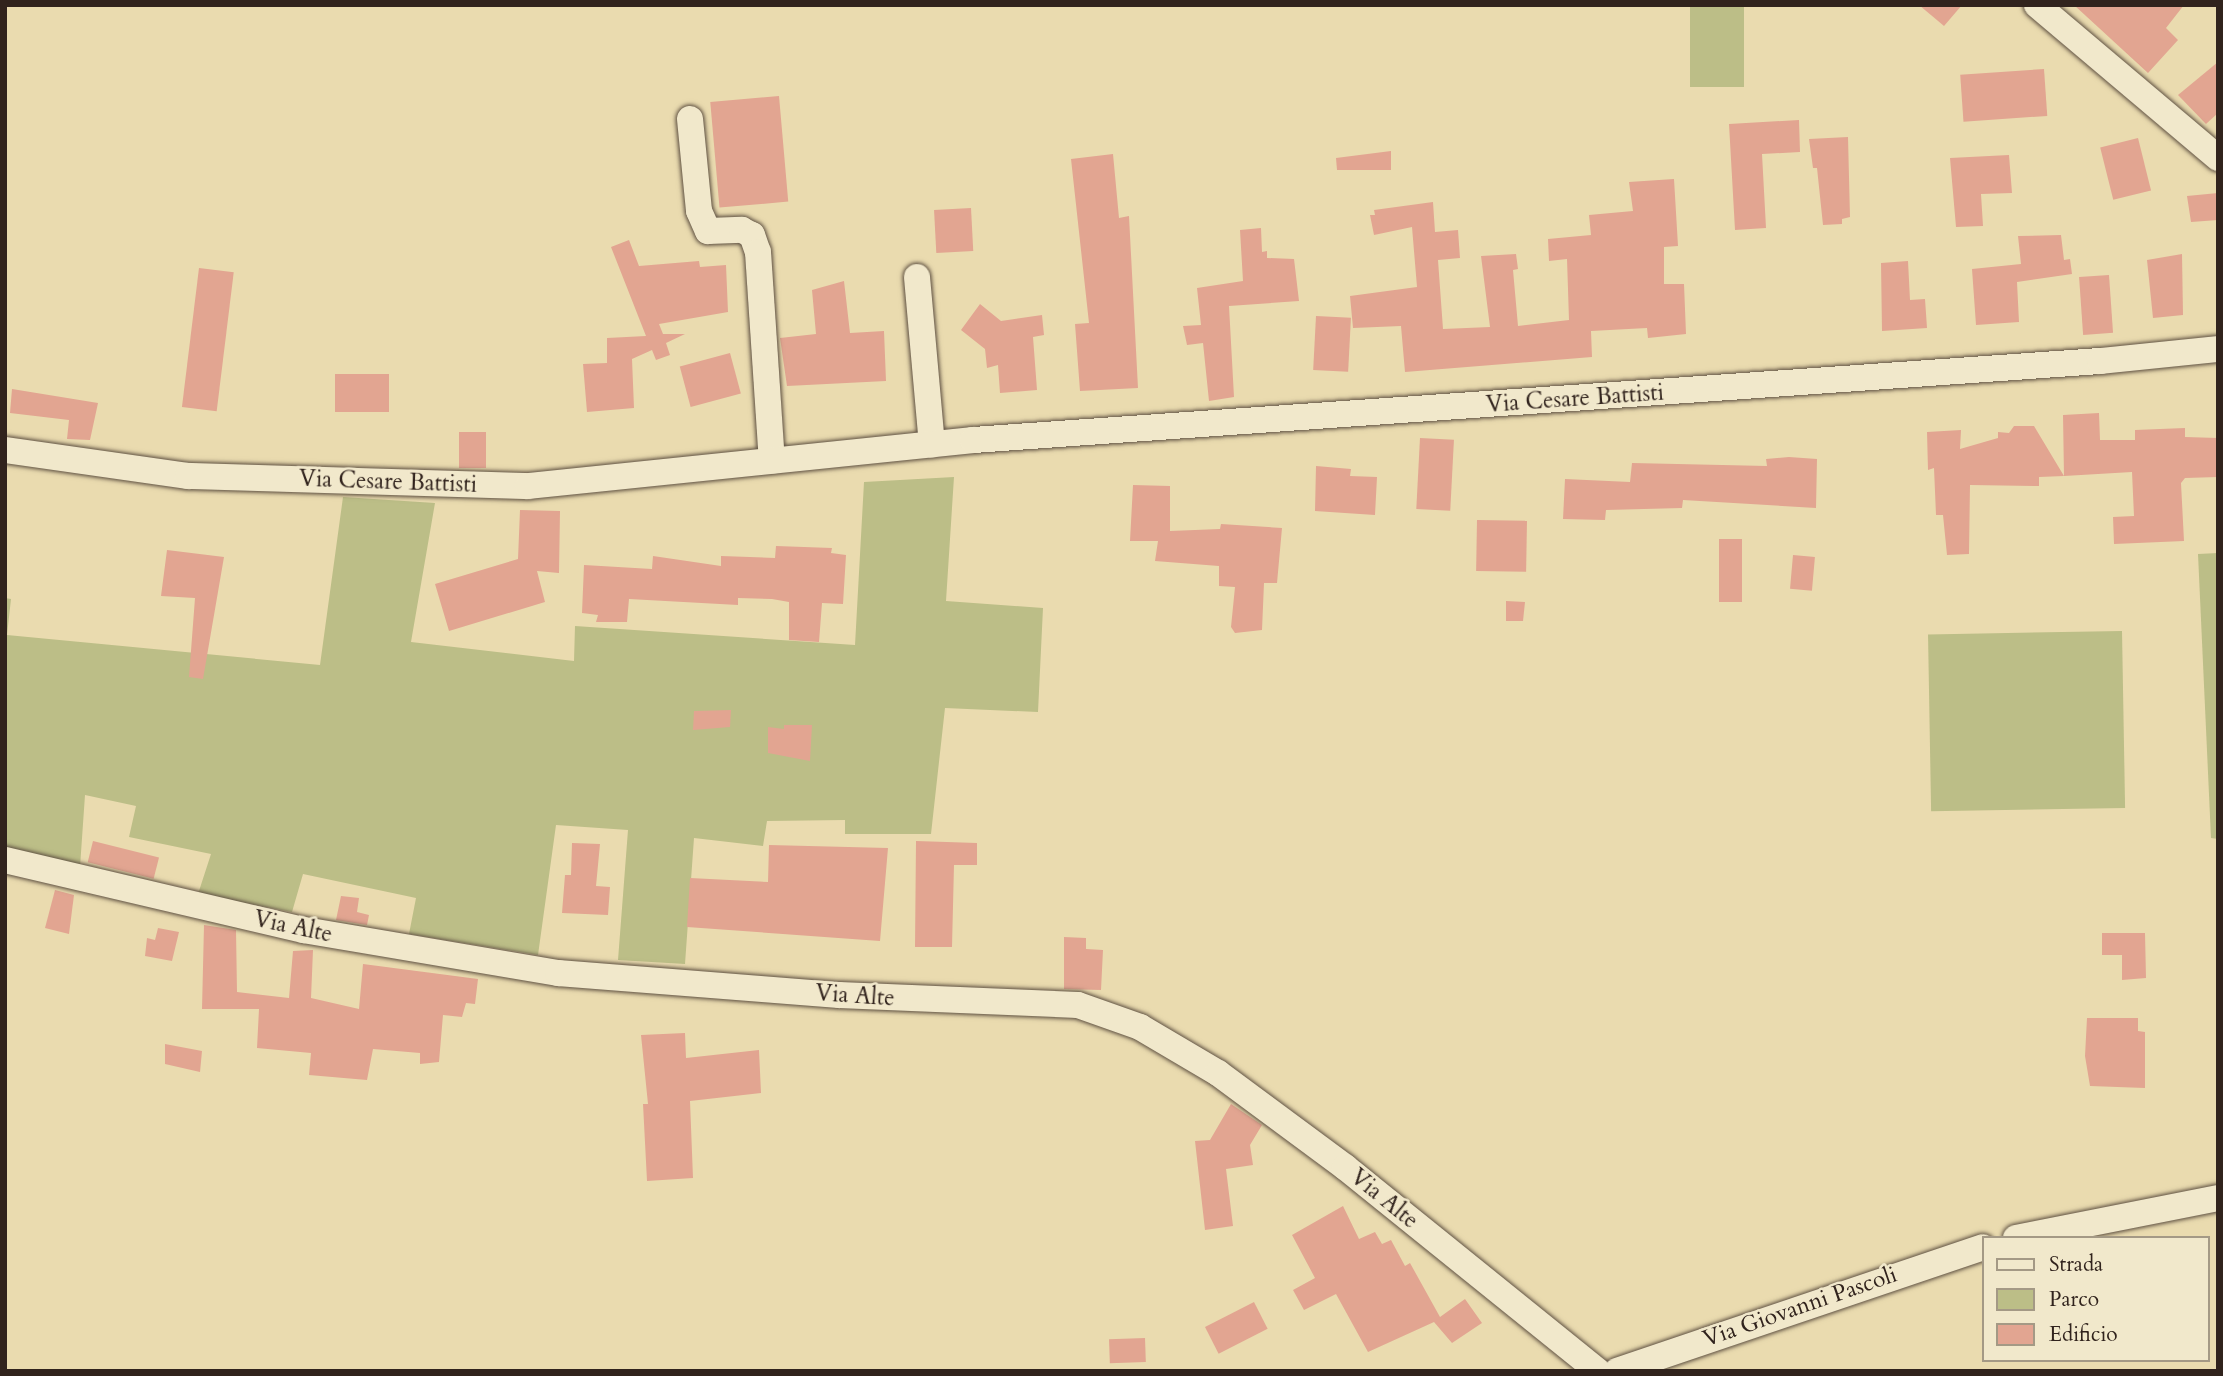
<!DOCTYPE html>
<html>
<head>
<meta charset="utf-8">
<style>
	body { margin:0 }
	#map { position:relative; width:2223px; height:1376px; overflow:hidden; background:#eadbaf; font-family:Cardo,serif }
	div>[style] { position:absolute }
	.green>* { inset:0; background:#bcbe87; transform-origin:0 0 }
	.building>* { inset:0; background:#e2a591; transform-origin:0 0 }
	.roads { filter:drop-shadow(0 0 2px #5f5142) drop-shadow(0 0 2px #5f5142) }
	.street>* { height:26px; margin:-13px; padding:0 13px; transform-origin:13px; border-radius:13px; background:#f1e8cb }
	span { translate:-50% -50%; white-space:nowrap; text-align:center; line-height:1.15; -webkit-text-stroke:5px #f1e8cb; paint-order:stroke }
	.street-label { font-size:23px; color:#31231d }
	.frame { position:absolute; inset:0; border:7px solid #31231d; pointer-events:none }
	.legend { position:absolute; left:1982px; top:1236px; width:228px; height:126px; box-sizing:border-box; background:#f1e8cb; border:2px solid #a49985; margin:0; padding:9px 12px; list-style:none; font-size:21px; color:#31231d }
	.legend li { display:flex; align-items:center; gap:14px; height:35px }
	.legend b { width:35px; border:2px solid #a49985 }
</style>
</head>
<body>
<div id="map">
	<div class="green">
		<i style="left:1690px;top:5px;width:54px;height:82px"></i>
		<i style="clip-path:polygon(954px 477px,946px 601px,1043px 608px,1038px 712px,945px 708px,931px 834px,845px 834px,845px 820px,767px 821px,763px 846px,694px 838px,685px 964px,618px 960px,628px 830px,556px 825px,538px 955px,409px 934px,416px 898px,303px 874px,292px 912px,198px 894px,211px 854px,129px 837px,136px 806px,85px 795px,80px 867px,5px 849px,5px 598px,11px 599px,7px 635px,320px 665px,343px 497px,435px 503px,411px 642px,574px 661px,575px 626px,855px 645px,864px 482px)"></i>
		<i style="clip-path:polygon(2218px 553px,2218px 839px,2211px 838px,2198px 554px)"></i>
		<i style="left:2122px;top:631px;width:177px;height:194px;rotate:89deg"></i>
	</div>
	<div class="building">
		<i style="clip-path:polygon(1919px 5px,1962px 5px,1944px 26px)"></i>
		<i style="clip-path:polygon(2074px 5px,2184px 5px,2166px 28px,2178px 40px,2148px 73px)"></i>
		<i style="clip-path:polygon(2218px 62px,2218px 113px,2206px 124px,2178px 95px)"></i>
		<i style="left:2044px;top:69px;width:47px;height:84px;rotate:86deg"></i>
		<i style="left:779px;top:96px;width:106px;height:69px;rotate:85deg"></i>
		<i style="clip-path:polygon(1799px 120px,1800px 152px,1762px 154px,1766px 228px,1735px 230px,1729px 124px)"></i>
		<i style="clip-path:polygon(1848px 137px,1850px 217px,1842px 219px,1842px 224px,1823px 225px,1817px 168px,1813px 168px,1809px 139px)"></i>
		<i style="left:2138px;top:138px;width:54px;height:39px;rotate:76deg"></i>
		<i style="clip-path:polygon(1391px 151px,1391px 170px,1337px 170px,1336px 158px)"></i>
		<i style="clip-path:polygon(1113px 154px,1119px 218px,1129px 216px,1138px 388px,1080px 391px,1075px 324px,1089px 323px,1071px 159px)"></i>
		<i style="clip-path:polygon(2009px 155px,2012px 193px,1981px 194px,1983px 226px,1956px 227px,1950px 158px)"></i>
		<i style="clip-path:polygon(1674px 179px,1678px 246px,1664px 247px,1664px 284px,1684px 284px,1686px 334px,1648px 338px,1647px 328px,1591px 331px,1592px 357px,1405px 372px,1401px 326px,1353px 328px,1350px 296px,1417px 287px,1412px 227px,1374px 235px,1370px 215px,1375px 215px,1374px 210px,1433px 202px,1435px 232px,1458px 230px,1460px 258px,1438px 260px,1443px 329px,1490px 327px,1481px 256px,1516px 254px,1518px 269px,1513px 270px,1518px 326px,1569px 320px,1567px 259px,1549px 261px,1548px 239px,1591px 235px,1589px 215px,1633px 211px,1629px 182px)"></i>
		<i style="clip-path:polygon(2218px 193px,2218px 220px,2191px 222px,2187px 196px)"></i>
		<i style="left:971px;top:208px;width:43px;height:37px;rotate:87deg"></i>
		<i style="clip-path:polygon(1261px 228px,1262px 252px,1267px 251px,1267px 258px,1294px 259px,1299px 301px,1229px 306px,1234px 397px,1209px 401px,1203px 343px,1187px 345px,1183px 326px,1201px 325px,1197px 288px,1243px 281px,1240px 230px)"></i>
		<i style="clip-path:polygon(2061px 235px,2064px 260px,2070px 259px,2072px 274px,2017px 282px,2019px 322px,1976px 325px,1972px 269px,2021px 264px,2018px 236px)"></i>
		<i style="clip-path:polygon(629px 240px,639px 266px,699px 261px,700px 267px,726px 265px,728px 312px,659px 324px,663px 334px,685px 334px,666px 343px,670px 355px,656px 360px,652px 350px,632px 359px,634px 408px,587px 412px,583px 364px,607px 363px,607px 338px,646px 336px,611px 247px)"></i>
		<i style="clip-path:polygon(2182px 254px,2183px 315px,2153px 318px,2147px 260px)"></i>
		<i style="clip-path:polygon(1908px 261px,1910px 300px,1925px 299px,1927px 328px,1882px 331px,1881px 263px)"></i>
		<i style="left:199px;top:268px;width:35px;height:140px;rotate:7deg"></i>
		<i style="left:2109px;top:275px;width:58px;height:30px;rotate:86deg"></i>
		<i style="clip-path:polygon(844px 281px,850px 333px,884px 331px,886px 381px,787px 386px,780px 338px,816px 334px,812px 290px)"></i>
		<i style="clip-path:polygon(980px 304px,1001px 321px,1042px 315px,1044px 335px,1033px 337px,1037px 390px,1000px 393px,998px 365px,987px 368px,985px 349px,961px 330px)"></i>
		<i style="left:1316px;top:316px;width:35px;height:54px;rotate:3deg"></i>
		<i style="left:730px;top:353px;width:42px;height:52px;rotate:75deg"></i>
		<i style="left:389px;top:374px;width:38px;height:54px;rotate:90deg"></i>
		<i style="clip-path:polygon(12px 389px,98px 403px,90px 440px,67px 439px,69px 420px,10px 413px)"></i>
		<i style="clip-path:polygon(2099px 413px,2100px 440px,2135px 440px,2135px 430px,2185px 428px,2185px 437px,2218px 438px,2218px 477px,2185px 478px,2181px 483px,2184px 541px,2114px 544px,2113px 517px,2134px 516px,2132px 472px,2064px 476px,2063px 415px)"></i>
		<i style="clip-path:polygon(2014px 426px,2034px 426px,2064px 476px,2039px 477px,2039px 486px,1970px 485px,1969px 554px,1947px 555px,1943px 515px,1936px 515px,1934px 468px,1928px 470px,1927px 432px,1961px 430px,1960px 449px,1998px 438px,1998px 432px,2009px 433px)"></i>
		<i style="left:459px;top:432px;width:27px;height:36px"></i>
		<i style="left:1420px;top:438px;width:34px;height:71px;rotate:3deg"></i>
		<i style="clip-path:polygon(1789px 457px,1817px 459px,1816px 508px,1683px 500px,1682px 508px,1606px 510px,1605px 520px,1563px 519px,1565px 479px,1630px 482px,1632px 463px,1767px 466px,1766px 459px)"></i>
		<i style="clip-path:polygon(1316px 466px,1351px 469px,1350px 476px,1377px 477px,1375px 515px,1315px 511px)"></i>
		<i style="clip-path:polygon(1133px 485px,1170px 486px,1170px 531px,1220px 529px,1221px 524px,1282px 528px,1277px 583px,1264px 583px,1262px 630px,1235px 633px,1231px 627px,1235px 587px,1219px 586px,1219px 566px,1155px 561px,1158px 541px,1130px 541px)"></i>
		<i style="clip-path:polygon(520px 510px,560px 511px,559px 573px,537px 571px,545px 602px,449px 631px,435px 584px,518px 559px)"></i>
		<i style="left:1477px;top:520px;width:50px;height:51px;rotate:1deg"></i>
		<i style="left:1719px;top:539px;width:23px;height:63px"></i>
		<i style="clip-path:polygon(776px 546px,832px 548px,831px 553px,846px 555px,843px 604px,822px 603px,819px 642px,789px 640px,789px 602px,772px 599px,738px 598px,738px 605px,629px 599px,627px 622px,596px 622px,598px 615px,582px 613px,584px 565px,652px 569px,653px 556px,721px 566px,721px 556px,775px 558px)"></i>
		<i style="clip-path:polygon(167px 550px,224px 557px,203px 679px,189px 677px,195px 598px,161px 596px)"></i>
		<i style="left:1793px;top:555px;width:22px;height:34px;rotate:5deg"></i>
		<i style="clip-path:polygon(1506px 601px,1525px 602px,1523px 621px,1506px 621px)"></i>
		<i style="clip-path:polygon(731px 710px,730px 727px,693px 730px,694px 711px)"></i>
		<i style="clip-path:polygon(784px 725px,812px 725px,810px 761px,768px 753px,768px 727px,784px 729px)"></i>
		<i style="left:93px;top:841px;width:68px;height:22px;rotate:14deg"></i>
		<i style="clip-path:polygon(916px 841px,977px 843px,977px 865px,954px 865px,952px 947px,915px 947px)"></i>
		<i style="clip-path:polygon(572px 843px,600px 844px,596px 886px,610px 887px,608px 915px,562px 913px,565px 875px,571px 875px)"></i>
		<i style="clip-path:polygon(769px 845px,888px 848px,880px 941px,687px 927px,690px 878px,768px 882px)"></i>
		<i style="clip-path:polygon(55px 890px,74px 895px,69px 934px,45px 928px)"></i>
		<i style="clip-path:polygon(341px 896px,359px 898px,357px 912px,369px 915px,367px 925px,336px 920px)"></i>
		<i style="clip-path:polygon(204px 925px,236px 930px,237px 992px,289px 998px,293px 951px,313px 950px,311px 998px,359px 1009px,363px 964px,478px 979px,475px 1004px,466px 1003px,462px 1017px,443px 1015px,439px 1062px,420px 1064px,420px 1053px,373px 1049px,367px 1080px,309px 1075px,311px 1053px,257px 1048px,259px 1009px,202px 1009px)"></i>
		<i style="clip-path:polygon(158px 928px,179px 932px,172px 961px,145px 956px,147px 938px,155px 940px)"></i>
		<i style="clip-path:polygon(2102px 933px,2145px 933px,2146px 978px,2122px 980px,2122px 955px,2102px 955px)"></i>
		<i style="clip-path:polygon(1064px 937px,1086px 938px,1086px 949px,1103px 950px,1101px 990px,1064px 989px)"></i>
		<i style="clip-path:polygon(2087px 1018px,2138px 1018px,2138px 1031px,2145px 1032px,2145px 1088px,2090px 1086px,2085px 1056px)"></i>
		<i style="clip-path:polygon(685px 1033px,686px 1058px,759px 1050px,761px 1093px,690px 1101px,693px 1178px,647px 1181px,643px 1104px,648px 1104px,641px 1035px)"></i>
		<i style="clip-path:polygon(165px 1044px,202px 1051px,200px 1072px,165px 1064px)"></i>
		<i style="clip-path:polygon(1231px 1104px,1262px 1125px,1250px 1145px,1253px 1165px,1226px 1169px,1233px 1226px,1205px 1230px,1195px 1141px,1210px 1140px)"></i>
		<i style="clip-path:polygon(1343px 1206px,1359px 1239px,1375px 1232px,1382px 1244px,1391px 1240px,1405px 1266px,1410px 1263px,1440px 1317px,1465px 1299px,1482px 1323px,1452px 1343px,1434px 1322px,1368px 1352px,1336px 1294px,1304px 1310px,1293px 1290px,1315px 1278px,1292px 1235px)"></i>
		<i style="left:1254px;top:1302px;width:30px;height:55px;rotate:63deg"></i>
		<i style="left:1145px;top:1338px;width:24px;height:36px;rotate:88deg"></i>
	</div>
	<div class="roads">
		<div class="street">
			<i style="left:2037px;top:5px;width:237px;rotate:40.2deg"></i>
			<i style="left:690px;top:119px;width:92px;rotate:84.4deg"></i>
			<i style="left:699px;top:211px;width:22px;rotate:66deg"></i>
			<i style="left:708px;top:231px;width:34px;rotate:-2deg"></i>
			<i style="left:742px;top:230px;width:11px;rotate:27deg"></i>
			<i style="left:752px;top:235px;width:18px;rotate:71deg"></i>
			<i style="left:758px;top:252px;width:209px;rotate:86.2deg"></i>
			<i style="left:917px;top:277px;width:168px;rotate:84.9deg"></i>
			<i style="left:5px;top:450px;width:185px;rotate:8.1deg"></i>
			<i style="left:188px;top:476px;width:340px;rotate:1.7deg"></i>
			<i style="left:528px;top:486px;width:447px;rotate:-5.9deg"></i>
			<i style="left:973px;top:440px;width:1130px;rotate:-4.01deg"></i>
			<i style="left:2100px;top:361px;width:119px;rotate:-5.8deg"></i>
			<i style="left:5px;top:860px;width:307px;rotate:13.2deg"></i>
			<i style="left:304px;top:930px;width:258px;rotate:9.6deg"></i>
			<i style="left:558px;top:973px;width:282px;rotate:4.5deg"></i>
			<i style="left:839px;top:995px;width:239px;rotate:2.4deg"></i>
			<i style="left:1078px;top:1005px;width:66px;rotate:19.5deg"></i>
			<i style="left:1140px;top:1027px;width:91px;rotate:30.5deg"></i>
			<i style="left:1218px;top:1073px;width:158px;rotate:36.5deg"></i>
			<i style="left:1345px;top:1167px;width:325px;rotate:38.9deg"></i>
			<i style="left:2016px;top:1238px;width:206px;rotate:-11.2deg"></i>
			<i style="left:1617px;top:1371px;width:386px;rotate:-18.7deg"></i>
		</div>
	</div>
	<div class="street-label">
		<span style="left:1575px;top:399px;rotate:-4deg">Via Cesare Battisti</span>
		<span style="left:388px;top:482px;rotate:2deg">Via Cesare Battisti</span>
		<span style="left:293px;top:927px;rotate:12deg">Via Alte</span>
		<span style="left:855px;top:996px;rotate:4deg">Via Alte</span>
		<span style="left:1384px;top:1199px;rotate:39deg">Via Alte</span>
		<span style="left:1800px;top:1307px;rotate:-19deg">Via Giovanni Pascoli</span>
	</div>
	<div class="frame"></div>
	<ul class="legend">
	<li><b style="height:9px;background:#f1e8cb"></b>Strada</li>
	<li><b style="height:19px;background:#bcbe87"></b>Parco</li>
	<li><b style="height:19px;background:#e2a591"></b>Edificio</li>
	</ul>
</div>
</body>
</html>
